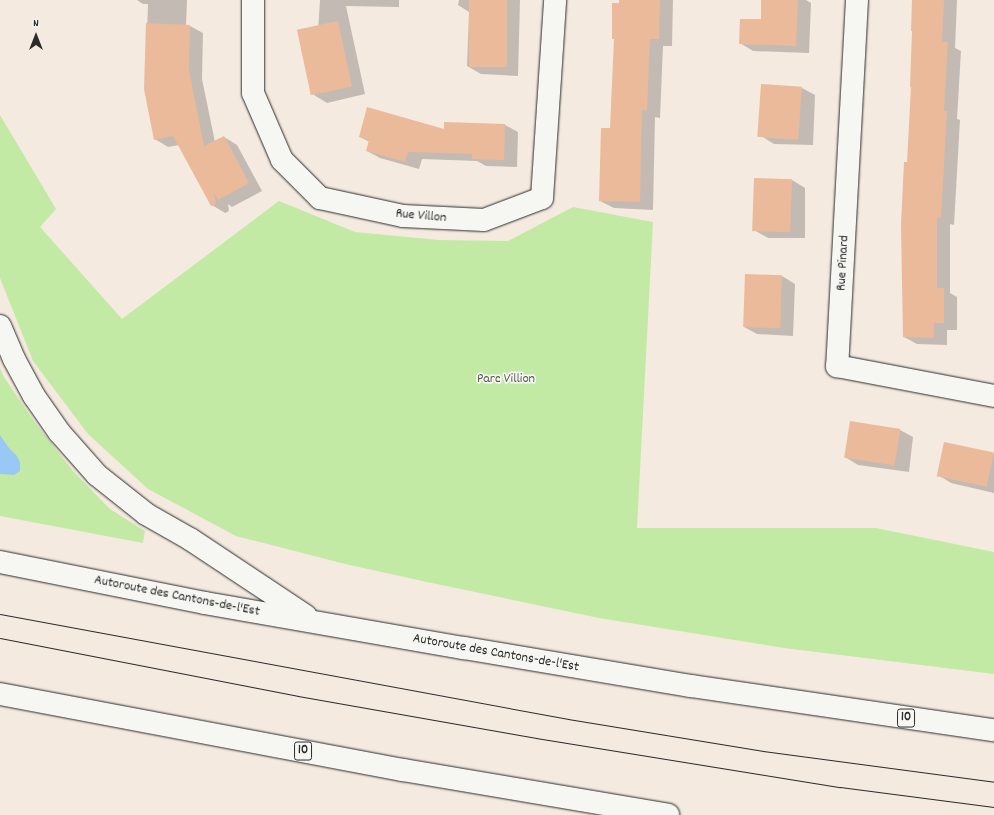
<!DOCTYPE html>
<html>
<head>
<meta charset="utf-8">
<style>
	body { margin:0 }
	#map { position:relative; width:994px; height:815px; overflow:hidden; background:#f4eae0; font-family:Dekko,sans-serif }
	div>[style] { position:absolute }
	.green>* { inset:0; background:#c3eaa5 }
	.water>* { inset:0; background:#9ac8f5 }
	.shadow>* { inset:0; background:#0003 }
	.building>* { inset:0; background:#eaba9a; transform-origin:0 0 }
	.roads { filter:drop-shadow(0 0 1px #2b2b2b) drop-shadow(0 0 1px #2b2b2b) }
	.minor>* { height:22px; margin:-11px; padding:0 11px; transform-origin:11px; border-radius:11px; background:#f6f6f2 }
	.motorway>* { height:22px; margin:-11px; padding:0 11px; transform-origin:11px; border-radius:11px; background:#f6f6f2 }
	.tram>* { height:1px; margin:-0.5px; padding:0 0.5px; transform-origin:0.5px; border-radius:0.5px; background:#2b2b2b }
	span { translate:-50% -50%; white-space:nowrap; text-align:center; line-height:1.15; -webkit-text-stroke:3.5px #f6f6f2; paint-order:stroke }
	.shield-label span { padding:1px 3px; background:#f6f6f2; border:1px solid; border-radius:3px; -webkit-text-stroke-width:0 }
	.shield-label { font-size:13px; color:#2b2b2b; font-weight:700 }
	.street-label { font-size:14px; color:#2b2b2b }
	.park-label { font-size:14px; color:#515b4a }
	.north { position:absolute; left:16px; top:16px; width:40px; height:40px; -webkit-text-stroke:3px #f6f6f2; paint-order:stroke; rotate:0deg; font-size:11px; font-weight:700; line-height:16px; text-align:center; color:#2b2b2b }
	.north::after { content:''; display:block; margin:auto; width:14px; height:18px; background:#2b2b2b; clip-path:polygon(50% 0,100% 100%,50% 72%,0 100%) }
</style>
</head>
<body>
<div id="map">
	<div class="green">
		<i style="clip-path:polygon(0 115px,56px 209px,40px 227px,122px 319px,279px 201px,355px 232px,439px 240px,508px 241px,573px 207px,653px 222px,637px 528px,876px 528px,994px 552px,994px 674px,784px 648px,599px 618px,427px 582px,345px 564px,236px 536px,148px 489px,88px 434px,33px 361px,0 278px)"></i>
		<i style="clip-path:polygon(0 368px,4px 377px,34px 421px,73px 471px,110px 509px,145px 531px,143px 543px,0 516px)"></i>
	</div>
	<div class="water">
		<i style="clip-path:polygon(0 435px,9px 448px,17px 456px,20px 462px,20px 471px,14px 475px,0 474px)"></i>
	</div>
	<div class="shadow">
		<i style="clip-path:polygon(137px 0,187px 0,186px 26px,190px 26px,203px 33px,202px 79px,215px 142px,224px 137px,237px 145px,262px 191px,232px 207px,228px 204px,229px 211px,225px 213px,212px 205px,179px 145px,168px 147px,155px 139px,145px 89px,148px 4px,143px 4px)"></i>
		<i style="clip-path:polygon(320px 0,399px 0,399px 7px,346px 6px,365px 94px,327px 103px,314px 95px)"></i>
		<i style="clip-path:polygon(459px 0,520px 0,518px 76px,481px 74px,467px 66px,469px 12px,458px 5px)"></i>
		<i style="clip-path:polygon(620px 0,673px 0,672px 46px,663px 46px,660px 118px,655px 117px,653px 210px,614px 208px,600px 201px,611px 129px,615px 40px,613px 38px)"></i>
		<i style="clip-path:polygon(762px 0,806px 0,811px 3px,809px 53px,753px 51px,740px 43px,762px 20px)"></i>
		<i style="clip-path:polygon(913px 0,957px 0,955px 48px,961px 51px,957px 119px,960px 120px,954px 225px,950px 224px,950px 293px,957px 297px,957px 330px,947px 330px,947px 345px,917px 344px,904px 337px,908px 163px,912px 88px)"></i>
		<i style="clip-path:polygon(802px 88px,815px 95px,813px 145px,774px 144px,761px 136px)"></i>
		<i style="clip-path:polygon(505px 125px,518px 132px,517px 167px,486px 166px,477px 161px,422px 159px,419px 169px,380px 158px,367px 151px,370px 142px,360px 137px)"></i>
		<i style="clip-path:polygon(792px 180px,805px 188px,805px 238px,768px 238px,754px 230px)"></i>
		<i style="clip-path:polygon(746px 275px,782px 276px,795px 284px,793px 336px,757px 334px,744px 327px)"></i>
		<i style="clip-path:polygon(851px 422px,900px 430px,913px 437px,909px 472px,858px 465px,845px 457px)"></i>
		<i style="clip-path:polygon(945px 443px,994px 454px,994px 493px,951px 483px,938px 475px)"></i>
	</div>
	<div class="building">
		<i style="left:469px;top:0;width:38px;height:67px"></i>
		<i style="clip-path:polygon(619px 0,660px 0,659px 39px,650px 39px,647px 111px,642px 110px,640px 202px,599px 201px,601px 128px,610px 128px,614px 39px,612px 39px,612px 3px,619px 3px)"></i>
		<i style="clip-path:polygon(761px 0,798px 0,796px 46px,739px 44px,740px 19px,761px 19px)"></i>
		<i style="clip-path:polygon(912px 0,944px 0,942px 42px,948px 42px,944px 111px,947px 111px,941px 218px,937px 217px,937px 288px,944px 288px,944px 323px,934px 323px,934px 338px,903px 337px,901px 225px,904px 162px,907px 162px,911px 87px,910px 87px,912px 31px,911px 31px)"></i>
		<i style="left:338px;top:21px;width:67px;height:42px;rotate:78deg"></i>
		<i style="clip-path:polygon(146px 23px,190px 25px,189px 70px,204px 146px,224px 136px,249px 183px,218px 200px,214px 192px,216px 204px,211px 206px,173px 136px,154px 140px,144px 89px)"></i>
		<i style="left:761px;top:84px;width:41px;height:53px;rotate:4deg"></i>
		<i style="clip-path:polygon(367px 107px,444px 129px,444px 122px,505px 124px,504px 160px,472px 159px,472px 154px,408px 152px,405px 162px,366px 151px,369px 140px,359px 137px)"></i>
		<i style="left:754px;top:178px;width:38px;height:53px;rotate:2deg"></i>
		<i style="left:745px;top:274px;width:37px;height:53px;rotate:2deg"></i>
		<i style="left:850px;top:421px;width:51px;height:37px;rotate:9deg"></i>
		<i style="left:944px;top:442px;width:51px;height:35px;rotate:12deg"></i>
	</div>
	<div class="roads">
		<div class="minor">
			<i style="left:253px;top:0;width:93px;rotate:90deg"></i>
			<i style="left:253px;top:93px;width:73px;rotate:66.6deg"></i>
			<i style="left:282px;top:160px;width:54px;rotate:45deg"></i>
			<i style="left:320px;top:198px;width:85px;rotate:12.2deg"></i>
			<i style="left:403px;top:216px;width:81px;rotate:2.8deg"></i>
			<i style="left:484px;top:220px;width:62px;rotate:-20.8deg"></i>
			<i style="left:542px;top:198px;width:198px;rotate:-86.2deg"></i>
			<i style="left:857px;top:0;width:367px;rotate:93.1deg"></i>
			<i style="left:837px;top:366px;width:160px;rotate:10.8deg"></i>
		</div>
		<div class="motorway">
			<i style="left:0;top:326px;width:36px;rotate:67deg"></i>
			<i style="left:14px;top:359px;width:42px;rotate:61.6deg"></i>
			<i style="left:34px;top:396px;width:44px;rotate:55.2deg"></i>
			<i style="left:59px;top:432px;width:57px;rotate:48.5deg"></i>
			<i style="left:97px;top:475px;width:63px;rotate:38.5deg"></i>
			<i style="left:146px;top:514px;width:51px;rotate:29.6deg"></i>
			<i style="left:190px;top:539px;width:139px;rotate:33.6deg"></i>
			<i style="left:0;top:562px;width:209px;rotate:11.3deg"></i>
			<i style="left:205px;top:603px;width:263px;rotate:9.9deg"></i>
			<i style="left:464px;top:648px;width:230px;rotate:9.5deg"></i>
			<i style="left:691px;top:686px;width:306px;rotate:8.3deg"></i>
			<i style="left:0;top:694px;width:410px;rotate:10.7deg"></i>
			<i style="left:403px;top:770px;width:269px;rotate:9.6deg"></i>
		</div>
	</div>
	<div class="tram">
		<i style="left:0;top:614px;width:578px;rotate:10.47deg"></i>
		<i style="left:568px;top:719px;width:198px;rotate:9.3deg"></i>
		<i style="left:763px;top:751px;width:233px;rotate:7.6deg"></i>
		<i style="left:0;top:638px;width:304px;rotate:11deg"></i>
		<i style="left:298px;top:696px;width:242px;rotate:10deg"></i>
		<i style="left:536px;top:738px;width:308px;rotate:9.2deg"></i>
		<i style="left:840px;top:787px;width:155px;rotate:7.4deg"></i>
	</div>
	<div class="shield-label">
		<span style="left:906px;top:718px">10</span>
		<span style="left:303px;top:751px">10</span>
	</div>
	<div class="street-label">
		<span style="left:421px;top:216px;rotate:5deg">Rue Villon</span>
		<span style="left:843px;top:263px;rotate:-87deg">Rue Pinard</span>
		<span style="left:177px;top:596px;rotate:11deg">Autoroute des Cantons-de-l'Est</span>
		<span style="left:496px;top:653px;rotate:10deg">Autoroute des Cantons-de-l'Est</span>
	</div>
	<div class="park-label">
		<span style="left:506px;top:379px">Parc Villion</span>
	</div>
	<div class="north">N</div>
</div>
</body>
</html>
